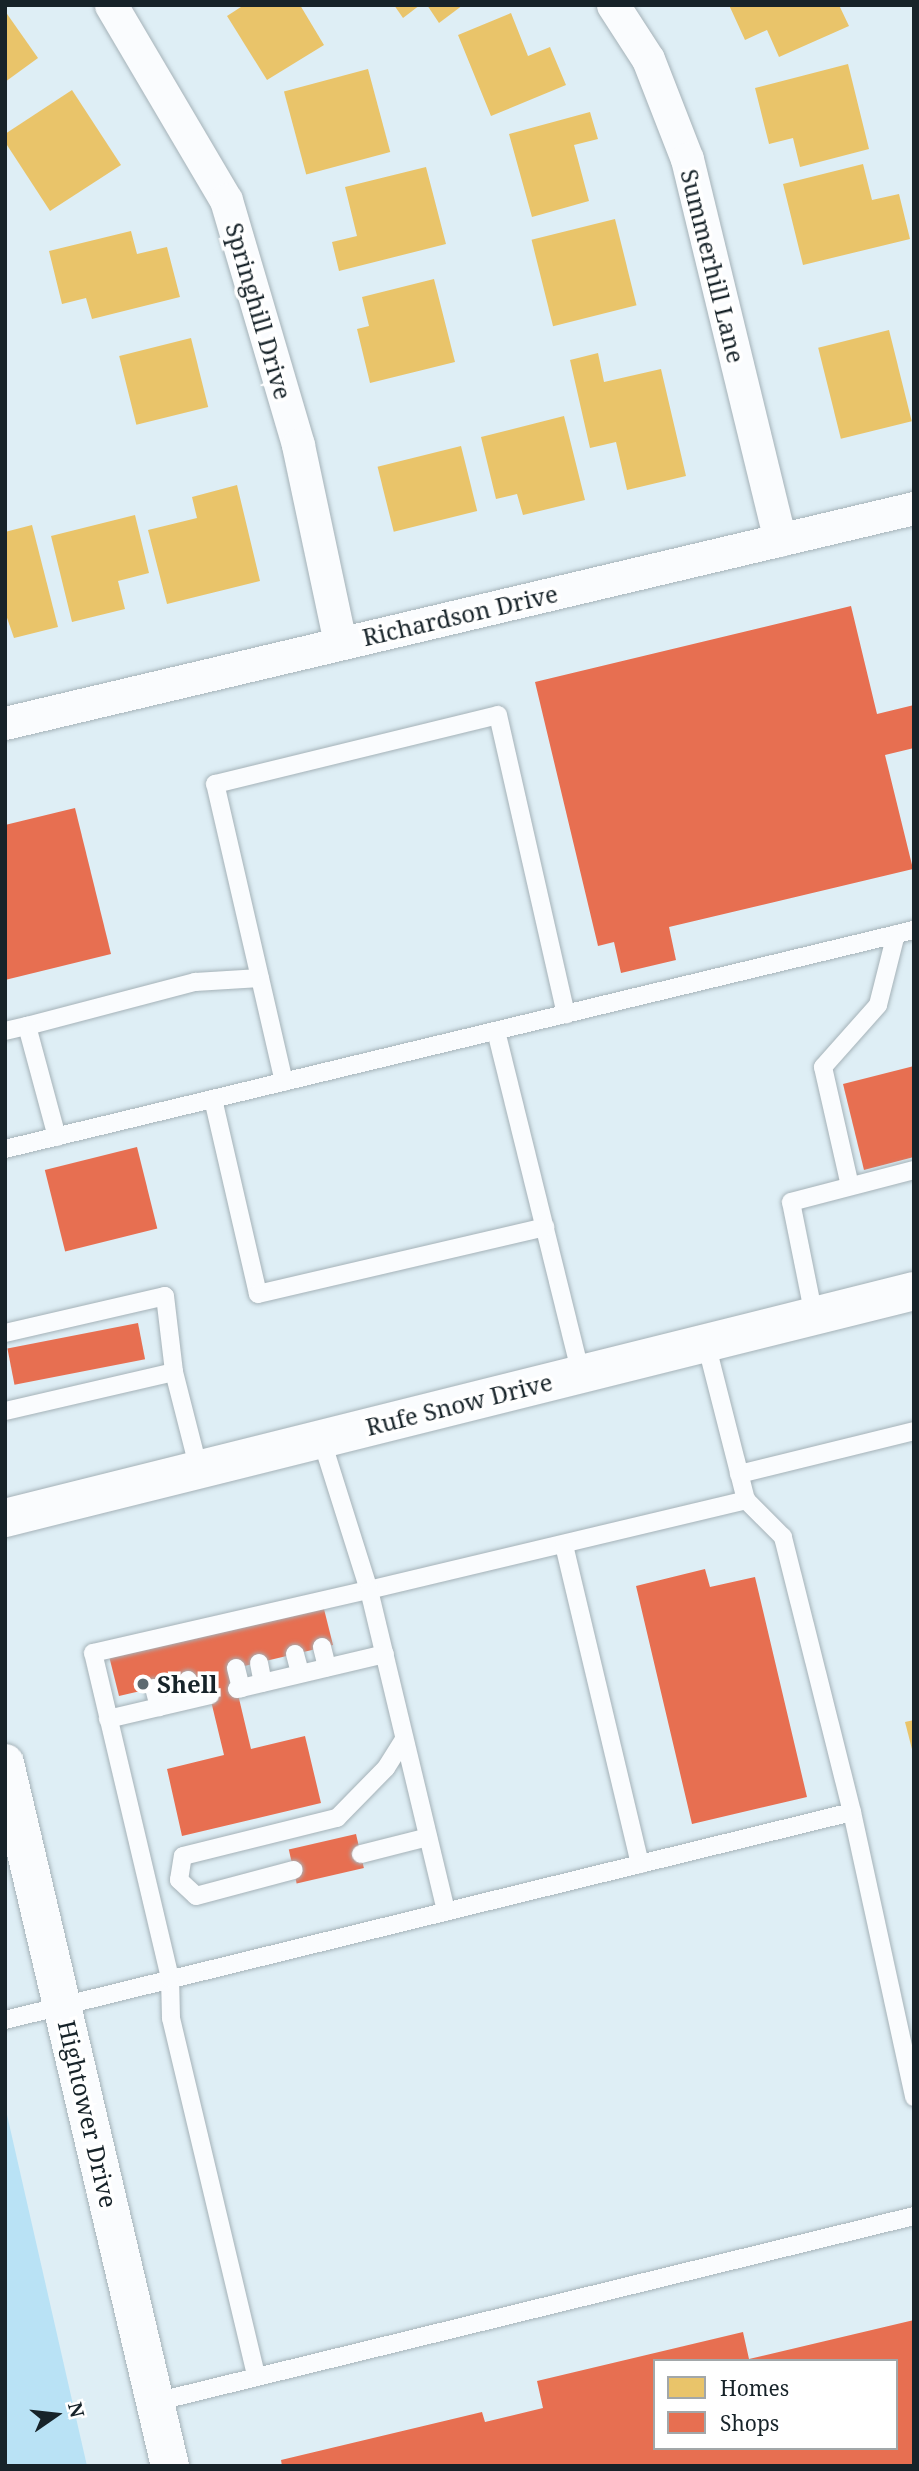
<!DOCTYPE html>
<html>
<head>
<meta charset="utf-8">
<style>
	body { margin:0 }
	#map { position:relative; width:919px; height:2471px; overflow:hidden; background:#deeef5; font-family:"Noto Serif",serif }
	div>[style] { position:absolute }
	.green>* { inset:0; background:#b9e2f5 }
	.homes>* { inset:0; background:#e9c46a; transform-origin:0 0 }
	.shops>* { inset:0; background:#e76f51; transform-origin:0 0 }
	.roads { filter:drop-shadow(0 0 2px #a5b2b8) drop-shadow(0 0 2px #a5b2b8) }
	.service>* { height:18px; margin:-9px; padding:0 9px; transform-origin:9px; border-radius:9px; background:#fafcfe }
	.minor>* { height:33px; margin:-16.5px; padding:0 16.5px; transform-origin:16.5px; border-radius:16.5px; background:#fafcfe }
	.tertiary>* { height:38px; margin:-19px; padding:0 19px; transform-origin:19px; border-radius:19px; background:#fafcfe }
	.secondary>* { height:38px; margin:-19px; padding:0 19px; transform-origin:19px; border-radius:19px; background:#fafcfe }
	.dots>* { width:19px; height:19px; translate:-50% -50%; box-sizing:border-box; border:4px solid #fff; border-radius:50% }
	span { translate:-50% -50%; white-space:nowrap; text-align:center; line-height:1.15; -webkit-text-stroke:7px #fff; paint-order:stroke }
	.street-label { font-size:24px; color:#172329 }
	.poi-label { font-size:24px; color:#172329; font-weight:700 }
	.left { translate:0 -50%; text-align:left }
	.frame { position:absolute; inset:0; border:7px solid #172329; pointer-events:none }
	.legend { position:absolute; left:653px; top:2359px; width:245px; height:91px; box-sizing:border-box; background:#fff; border:2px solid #a2a7a9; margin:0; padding:9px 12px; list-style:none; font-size:21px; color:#172329 }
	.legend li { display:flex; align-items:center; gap:14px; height:35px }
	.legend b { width:35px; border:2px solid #a2a7a9 }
	.north { position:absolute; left:21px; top:2380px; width:70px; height:70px; -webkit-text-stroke:5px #fff; paint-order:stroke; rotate:76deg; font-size:19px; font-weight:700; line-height:28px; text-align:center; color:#172329 }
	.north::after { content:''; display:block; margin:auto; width:24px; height:32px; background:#172329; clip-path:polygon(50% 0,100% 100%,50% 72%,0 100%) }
</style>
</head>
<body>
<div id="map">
	<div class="green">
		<i style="clip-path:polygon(5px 2106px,87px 2466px,5px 2466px)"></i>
	</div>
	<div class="homes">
		<i style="clip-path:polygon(244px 5px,300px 5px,324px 45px,267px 80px,227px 16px)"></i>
		<i style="clip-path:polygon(394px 5px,420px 5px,403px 18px)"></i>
		<i style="clip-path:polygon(427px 5px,463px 5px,439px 23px)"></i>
		<i style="clip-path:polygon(729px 5px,839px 5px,849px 26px,779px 57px,767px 30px,745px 40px)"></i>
		<i style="clip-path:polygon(5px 11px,38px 58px,5px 82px)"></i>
		<i style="clip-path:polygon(511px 13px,528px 56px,550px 47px,566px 85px,491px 116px,458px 35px)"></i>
		<i style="clip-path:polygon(848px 64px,869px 149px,800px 167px,793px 138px,769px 144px,755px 88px)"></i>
		<i style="left:368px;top:69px;width:86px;height:87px;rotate:75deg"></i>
		<i style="clip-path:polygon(72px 90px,121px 165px,50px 211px,5px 142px,5px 134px)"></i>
		<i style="clip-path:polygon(590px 112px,598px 139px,574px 145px,589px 201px,532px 217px,509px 134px)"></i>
		<i style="clip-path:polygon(863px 164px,872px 200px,899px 194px,910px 239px,803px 265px,783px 184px)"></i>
		<i style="clip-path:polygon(426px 167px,446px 244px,339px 271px,332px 242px,357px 236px,345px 187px)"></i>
		<i style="left:615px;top:219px;width:89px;height:86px;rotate:76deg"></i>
		<i style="clip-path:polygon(131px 231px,137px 254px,167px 247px,180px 297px,92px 319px,86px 298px,62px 304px,49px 251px)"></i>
		<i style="clip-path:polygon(434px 279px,455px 362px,370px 383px,357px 329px,369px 326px,362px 297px)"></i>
		<i style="left:889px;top:330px;width:94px;height:73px;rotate:76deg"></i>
		<i style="left:191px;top:338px;width:71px;height:74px;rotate:76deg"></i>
		<i style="clip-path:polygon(598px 353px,604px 382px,661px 369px,686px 476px,627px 490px,616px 442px,590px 448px,570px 360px)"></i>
		<i style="clip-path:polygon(564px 416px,585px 500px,523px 515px,517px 494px,496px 499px,481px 437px)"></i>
		<i style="left:461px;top:446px;width:67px;height:86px;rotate:76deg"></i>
		<i style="clip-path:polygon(237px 485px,260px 581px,167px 604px,148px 530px,197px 518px,192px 497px)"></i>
		<i style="clip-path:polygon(135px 515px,149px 573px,118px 581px,125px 609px,72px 622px,51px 536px)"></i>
		<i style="clip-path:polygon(32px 525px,58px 627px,14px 638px,5px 612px,5px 532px)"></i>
		<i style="clip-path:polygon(914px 1720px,914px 1753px,913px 1753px,905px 1722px)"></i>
	</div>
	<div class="shops">
		<i style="clip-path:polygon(851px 606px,877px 714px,914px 705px,914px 748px,885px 755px,913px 869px,669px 927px,676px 960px,621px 973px,614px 942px,598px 946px,535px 682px)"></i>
		<i style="clip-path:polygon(75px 808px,111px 954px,5px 980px,5px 825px)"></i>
		<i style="clip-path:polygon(914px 1066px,914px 1157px,864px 1170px,843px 1084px)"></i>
		<i style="left:137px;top:1147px;width:84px;height:95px;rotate:76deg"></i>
		<i style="left:138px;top:1323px;width:37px;height:133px;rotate:79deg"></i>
		<i style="clip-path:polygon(705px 1569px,710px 1587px,755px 1577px,807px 1797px,692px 1824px,636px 1586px)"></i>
		<i style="clip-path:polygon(323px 1605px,333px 1645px,232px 1669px,251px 1749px,305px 1736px,321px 1803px,182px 1836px,167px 1769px,224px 1755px,205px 1676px,119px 1696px,109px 1656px)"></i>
		<i style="left:356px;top:1834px;width:35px;height:69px;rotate:77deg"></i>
		<i style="clip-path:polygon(evenodd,914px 2320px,914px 2466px,282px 2466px,281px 2460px,482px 2412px,485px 2422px,543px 2408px,537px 2381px,743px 2332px,749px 2359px,914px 2320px,655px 2361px,896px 2361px,896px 2448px,655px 2448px,655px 2361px)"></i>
	</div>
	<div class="roads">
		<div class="service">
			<i style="left:27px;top:1026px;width:174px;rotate:-14.7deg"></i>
			<i style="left:195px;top:982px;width:65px;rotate:-3.5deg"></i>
			<i style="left:5px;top:1031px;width:23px;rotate:-13deg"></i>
			<i style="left:27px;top:1026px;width:115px;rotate:74.9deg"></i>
			<i style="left:496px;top:1031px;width:353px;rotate:76.1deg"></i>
			<i style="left:284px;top:1082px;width:306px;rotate:-103deg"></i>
			<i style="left:215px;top:784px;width:291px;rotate:-13.7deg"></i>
			<i style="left:498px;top:715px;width:307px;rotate:77.2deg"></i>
			<i style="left:213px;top:1099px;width:200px;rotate:77deg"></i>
			<i style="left:258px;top:1294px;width:295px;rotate:-13.1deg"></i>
			<i style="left:5px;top:1149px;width:935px;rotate:-13.55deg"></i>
			<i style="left:850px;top:1186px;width:122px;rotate:-102.8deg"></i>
			<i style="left:823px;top:1067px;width:83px;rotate:-48.4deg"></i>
			<i style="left:878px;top:1005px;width:73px;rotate:-75.8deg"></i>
			<i style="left:814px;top:1316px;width:116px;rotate:-101.4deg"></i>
			<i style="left:791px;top:1202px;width:127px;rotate:-14.6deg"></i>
			<i style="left:5px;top:1333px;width:164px;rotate:-13deg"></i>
			<i style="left:165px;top:1296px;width:77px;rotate:83.2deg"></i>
			<i style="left:174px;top:1372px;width:173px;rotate:167deg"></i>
			<i style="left:174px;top:1372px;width:101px;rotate:75.7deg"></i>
			<i style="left:321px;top:1438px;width:159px;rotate:72.5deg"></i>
			<i style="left:369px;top:1590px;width:388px;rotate:-13.4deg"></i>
			<i style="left:739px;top:1474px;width:180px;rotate:-13.8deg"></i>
			<i style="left:564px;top:1545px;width:328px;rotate:76.6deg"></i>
			<i style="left:322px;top:1647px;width:21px;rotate:76deg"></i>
			<i style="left:295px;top:1654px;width:20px;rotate:75deg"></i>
			<i style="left:259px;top:1663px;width:20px;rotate:79deg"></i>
			<i style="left:236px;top:1668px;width:21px;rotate:76deg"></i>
			<i style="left:188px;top:1680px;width:19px;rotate:78deg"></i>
			<i style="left:154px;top:1688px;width:20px;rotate:75deg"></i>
			<i style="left:237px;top:1689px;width:152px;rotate:-13.3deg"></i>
			<i style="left:108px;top:1719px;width:105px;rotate:-13.2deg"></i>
			<i style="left:852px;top:1812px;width:292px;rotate:77.7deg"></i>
			<i style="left:361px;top:1854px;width:69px;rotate:-14.2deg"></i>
			<i style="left:179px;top:1880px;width:24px;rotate:-81deg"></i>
			<i style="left:183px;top:1856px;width:159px;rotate:-13.9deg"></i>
			<i style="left:337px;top:1818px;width:70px;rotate:-45.6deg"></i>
			<i style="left:386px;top:1768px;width:34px;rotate:-58deg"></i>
			<i style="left:179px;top:1880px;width:23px;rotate:43deg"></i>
			<i style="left:196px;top:1896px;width:101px;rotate:-14.9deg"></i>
			<i style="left:5px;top:2020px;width:872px;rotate:-13.8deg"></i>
			<i style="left:852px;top:1812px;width:284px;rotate:-104.1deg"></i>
			<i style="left:783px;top:1537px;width:52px;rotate:-135deg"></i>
			<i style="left:746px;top:1500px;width:162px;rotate:-104.3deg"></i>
			<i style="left:256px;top:2375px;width:367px;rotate:-103.4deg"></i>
			<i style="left:171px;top:2018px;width:40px;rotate:-91.4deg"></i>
			<i style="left:170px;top:1978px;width:334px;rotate:-103.3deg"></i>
			<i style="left:93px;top:1653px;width:283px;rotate:-12.9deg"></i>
			<i style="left:369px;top:1590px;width:330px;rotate:76.5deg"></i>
			<i style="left:155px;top:2402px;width:781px;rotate:-13.77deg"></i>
		</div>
		<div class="minor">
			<i style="left:111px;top:5px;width:226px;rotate:59.5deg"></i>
			<i style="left:226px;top:200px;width:255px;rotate:73.6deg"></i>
			<i style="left:298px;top:445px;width:202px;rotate:78deg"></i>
			<i style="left:613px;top:5px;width:64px;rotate:57.1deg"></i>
			<i style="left:648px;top:59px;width:107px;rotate:68.7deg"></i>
			<i style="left:687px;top:159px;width:392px;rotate:76.3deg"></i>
			<i style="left:5px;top:723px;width:934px;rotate:-13.31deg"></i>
		</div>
		<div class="tertiary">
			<i style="left:5px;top:1763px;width:722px;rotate:76.79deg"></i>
		</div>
		<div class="secondary">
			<i style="left:5px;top:1518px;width:937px;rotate:-14.02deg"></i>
		</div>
	</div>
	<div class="dots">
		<i style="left:143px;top:1684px;background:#5d6a70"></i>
	</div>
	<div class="street-label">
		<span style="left:713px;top:266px;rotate:76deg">Summerhill Lane</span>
		<span style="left:259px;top:311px;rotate:74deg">Springhill Drive</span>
		<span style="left:460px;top:615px;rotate:-13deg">Richardson Drive</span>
		<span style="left:459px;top:1404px;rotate:-14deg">Rufe Snow Drive</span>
		<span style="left:88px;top:2114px;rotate:77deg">Hightower Drive</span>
	</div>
	<div class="poi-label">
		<span class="left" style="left:157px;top:1684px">Shell</span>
	</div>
	<div class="frame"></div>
	<ul class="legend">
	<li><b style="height:19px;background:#e9c46a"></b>Homes</li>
	<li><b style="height:19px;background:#e76f51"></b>Shops</li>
	</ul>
	<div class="north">N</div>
</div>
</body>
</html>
